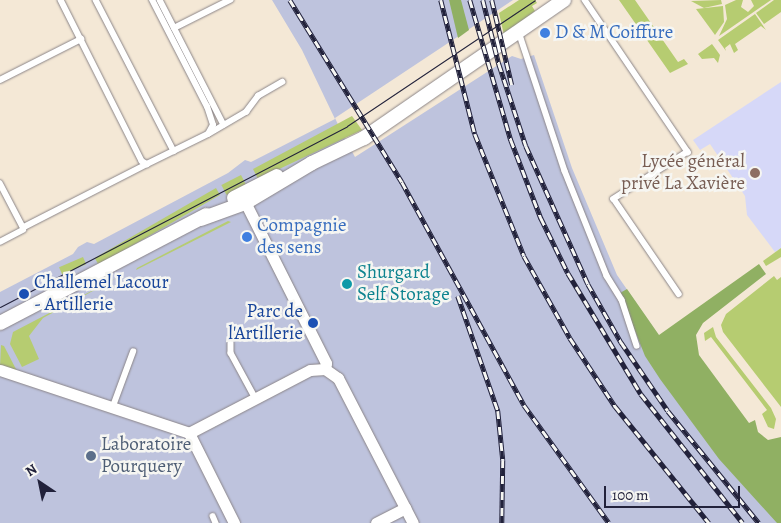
<!DOCTYPE html>
<html>
<head>
<meta charset="utf-8">
<style>
	body { margin:0 }
	#map { position:relative; width:781px; height:523px; overflow:hidden; background:#f4e8d6; font-family:Alegreya,serif }
	div>[style] { position:absolute }
	.built>* { inset:0; background:#d6d8f8 }
	.industrial>* { inset:0; background:#bec3dd }
	.green>* { inset:0; background:#b6cc71; transform-origin:0 0 }
	.forest>* { inset:0; background:#90b063 }
	.roads { filter:drop-shadow(0 0 1px #8b8588) drop-shadow(0 0 1px #8b8588) }
	.service>* { height:5.5px; margin:-2.75px; padding:0 2.75px; transform-origin:2.75px; border-radius:2.75px; background:#fff }
	.minor>* { height:11px; margin:-5.5px; padding:0 5.5px; transform-origin:5.5px; border-radius:5.5px; background:#fff }
	.tertiary>* { height:14px; margin:-7px; padding:0 7px; transform-origin:7px; border-radius:7px; background:#fff }
	.tram>* { height:1px; margin:-0.5px; padding:0 0.5px; transform-origin:0.5px; border-radius:0.5px; background:#22223b }
	.rail>* { height:4.5px; margin-top:-2.25px; transform-origin:0; background:repeating-linear-gradient(90deg,#f6f6f2 0 8px,#22223b 0 16px); box-sizing:border-box; border-block:1px solid #22223b }
	.dots>* { width:14px; height:14px; translate:-50% -50%; box-sizing:border-box; border:2px solid #f6f6f2; border-radius:50% }
	span { translate:-50% -50%; white-space:nowrap; text-align:center; line-height:1.15; -webkit-text-stroke:5px #f6f6f2; paint-order:stroke }
	.shop-label { font-size:19px; color:#366cbe }
	.left { translate:0 -50%; text-align:left }
	.education-label { font-size:19px; color:#785e54 }
	.right { translate:-100% -50%; text-align:right }
	.culture-label { font-size:19px; color:#0d838f }
	.transit-label { font-size:19px; color:#164399 }
	.service-label { font-size:19px; color:#4e5e75 }
	.north { position:absolute; left:15px; top:458px; width:50px; height:50px; -webkit-text-stroke:4px #f6f6f2; paint-order:stroke; rotate:326deg; font-size:14px; font-weight:700; line-height:20px; text-align:center; color:#22223b }
	.north::after { content:''; display:block; margin:auto; width:18px; height:22px; background:#22223b; clip-path:polygon(50% 0,100% 100%,50% 72%,0 100%) }
	.scale { position:absolute; left:604px; top:486px; width:136px; height:22px; box-sizing:border-box; border:2px solid #22223b; border-top:0; padding-left:6px; font-size:15px; line-height:18px; white-space:nowrap; color:#22223b; -webkit-text-stroke:4px #f6f6f2; paint-order:stroke }
</style>
</head>
<body>
<div id="map">
	<div class="built">
		<i style="clip-path:polygon(781px 82px,781px 248px,775px 252px,747px 215px,745px 196px,710px 144px,700px 150px,693px 140px)"></i>
	</div>
	<div class="industrial">
		<i style="clip-path:polygon(272px 0,513px 0,335px 118px,341px 131px,355px 157px,512px 56px,521px 59px,534px 55px,572px 168px,617px 275px,749px 466px,781px 502px,781px 523px,0 523px,0 292px,73px 254px,78px 247px,87px 242px,94px 244px,228px 173px,245px 160px,251px 162px,335px 119px,302px 50px)"></i>
	</div>
	<div class="green">
		<i style="clip-path:polygon(519px 0,535px 0,537px 3px,532px 6px,535px 11px,504px 35px,499px 13px)"></i>
		<i style="clip-path:polygon(619px 0,635px 0,678px 62px,684px 59px,688px 64px,670px 73px)"></i>
		<i style="clip-path:polygon(721px 0,722px 4px,704px 8px,691px 1px)"></i>
		<i style="clip-path:polygon(736px 0,743px 0,741px 7px,748px 12px,754px 6px,751px 0,771px 0,719px 36px,727px 19px,725px 5px)"></i>
		<i style="clip-path:polygon(774px 0,781px 0,781px 12px,764px 24px,756px 13px)"></i>
		<i style="clip-path:polygon(723px 6px,724px 22px,715px 35px,696px 9px)"></i>
		<i style="clip-path:polygon(755px 14px,766px 30px,761px 26px,735px 44px,738px 50px,734px 53px,730px 44px,725px 48px,726px 51px,718px 40px)"></i>
		<i style="clip-path:polygon(712px 44px,720px 55px,718px 63px,714px 58px,702px 59px,698px 54px)"></i>
		<i style="clip-path:polygon(352px 116px,362px 130px,258px 179px,253px 169px)"></i>
		<i style="left:241px;top:175px;width:11px;height:22px;rotate:63deg"></i>
		<i style="left:216px;top:188px;width:8px;height:140px;rotate:60deg"></i>
		<i style="clip-path:polygon(228px 221px,231px 222px,136px 270px,137px 268px)"></i>
		<i style="clip-path:polygon(781px 248px,781px 257px,766px 266px,763px 261px)"></i>
		<i style="left:83px;top:257px;width:8px;height:26px;rotate:67deg"></i>
		<i style="clip-path:polygon(126px 273px,43px 318px,29px 336px,39px 359px,22px 367px,10px 344px,13px 332px)"></i>
		<i style="clip-path:polygon(774px 276px,777px 280px,781px 277px,781px 407px,723px 332px,721px 325px,726px 314px)"></i>
		<i style="clip-path:polygon(713px 327px,716px 337px,771px 408px,776px 419px,774px 429px,768px 427px,762px 414px,767px 410px,711px 337px,705px 341px,704px 333px)"></i>
		<i style="clip-path:polygon(1px 345px,4px 346px,18px 373px,0 367px)"></i>
	</div>
	<div class="forest">
		<i style="clip-path:polygon(449px 0,461px 0,469px 30px,458px 38px)"></i>
		<i style="clip-path:polygon(759px 264px,766px 274px,703px 323px,696px 335px,699px 355px,749px 423px,755px 420px,758px 432px,768px 440px,781px 437px,781px 523px,777px 523px,719px 459px,660px 379px,645px 356px,620px 293px,627px 289px,659px 335px)"></i>
	</div>
	<div class="roads">
		<div class="service">
			<i style="left:61px;top:0;width:180px;rotate:63.3deg"></i>
			<i style="left:142px;top:161px;width:6px;rotate:31deg"></i>
			<i style="left:147px;top:164px;width:68px;rotate:-26.2deg"></i>
			<i style="left:208px;top:134px;width:10px;rotate:-61deg"></i>
			<i style="left:213px;top:125px;width:19px;rotate:-108deg"></i>
			<i style="left:207px;top:107px;width:120px;rotate:-117.2deg"></i>
			<i style="left:96px;top:0;width:170px;rotate:62.7deg"></i>
			<i style="left:160px;top:0;width:140px;rotate:62.9deg"></i>
			<i style="left:585px;top:0;width:184px;rotate:55.9deg"></i>
			<i style="left:688px;top:152px;width:88px;rotate:147.6deg"></i>
			<i style="left:614px;top:199px;width:115px;rotate:55.6deg"></i>
			<i style="left:174px;top:28px;width:63px;rotate:-26.6deg"></i>
			<i style="left:519px;top:32px;width:146px;rotate:71.7deg"></i>
			<i style="left:565px;top:171px;width:113px;rotate:68.2deg"></i>
			<i style="left:607px;top:276px;width:28px;rotate:58deg"></i>
			<i style="left:622px;top:300px;width:48px;rotate:71.9deg"></i>
			<i style="left:0;top:80px;width:91px;rotate:-26.8deg"></i>
			<i style="left:210px;top:133px;width:42px;rotate:-30.3deg"></i>
			<i style="left:246px;top:112px;width:20px;rotate:-53deg"></i>
			<i style="left:258px;top:96px;width:28px;rotate:-30deg"></i>
			<i style="left:0;top:183px;width:50px;rotate:62.4deg"></i>
			<i style="left:24px;top:227px;width:138px;rotate:-27.1deg"></i>
			<i style="left:0;top:242px;width:26px;rotate:-28deg"></i>
			<i style="left:231px;top:343px;width:10px;rotate:90deg"></i>
			<i style="left:231px;top:353px;width:52px;rotate:61.5deg"></i>
			<i style="left:112px;top:409px;width:61px;rotate:-69.8deg"></i>
			<i style="left:213px;top:516px;width:8px;rotate:67deg"></i>
		</div>
		<div class="minor">
			<i style="left:242px;top:196px;width:187px;rotate:63.3deg"></i>
			<i style="left:326px;top:363px;width:6px;rotate:99deg"></i>
			<i style="left:325px;top:369px;width:16px;rotate:35deg"></i>
			<i style="left:338px;top:378px;width:163px;rotate:62.7deg"></i>
			<i style="left:0;top:370px;width:199px;rotate:18.4deg"></i>
			<i style="left:189px;top:433px;width:136px;rotate:-27.5deg"></i>
			<i style="left:310px;top:370px;width:15px;rotate:-4deg"></i>
			<i style="left:189px;top:433px;width:101px;rotate:63.4deg"></i>
			<i style="left:376px;top:523px;width:33px;rotate:-27deg"></i>
		</div>
		<div class="tertiary">
			<i style="left:234px;top:198px;width:48px;rotate:-27.1deg"></i>
			<i style="left:201px;top:219px;width:47px;rotate:-20deg"></i>
			<i style="left:245px;top:203px;width:78px;rotate:-30.8deg"></i>
			<i style="left:312px;top:163px;width:58px;rotate:-25.7deg"></i>
			<i style="left:364px;top:138px;width:243px;rotate:-34.6deg"></i>
			<i style="left:0;top:323px;width:233px;rotate:-27.6deg"></i>
		</div>
	</div>
	<div class="tram">
		<i style="left:0;top:307px;width:391px;rotate:-27.5deg"></i>
		<i style="left:347px;top:126px;width:226px;rotate:-33.8deg"></i>
	</div>
	<div class="rail">
		<i style="left:290px;top:0;width:214px;rotate:58.4deg"></i>
		<i style="left:402px;top:182px;width:254px;rotate:61.3deg"></i>
		<i style="left:524px;top:405px;width:145px;rotate:54.2deg"></i>
		<i style="left:441px;top:0;width:138px;rotate:75.8deg"></i>
		<i style="left:475px;top:134px;width:131px;rotate:68.1deg"></i>
		<i style="left:524px;top:256px;width:94px;rotate:60.7deg"></i>
		<i style="left:570px;top:338px;width:82px;rotate:56.5deg"></i>
		<i style="left:615px;top:406px;width:150px;rotate:51.2deg"></i>
		<i style="left:470px;top:0;width:146px;rotate:73.7deg"></i>
		<i style="left:511px;top:140px;width:84px;rotate:69deg"></i>
		<i style="left:541px;top:218px;width:61px;rotate:63.9deg"></i>
		<i style="left:568px;top:273px;width:141px;rotate:58.9deg"></i>
		<i style="left:641px;top:394px;width:164px;rotate:51.7deg"></i>
		<i style="left:483px;top:0;width:66px;rotate:76deg"></i>
		<i style="left:499px;top:64px;width:86px;rotate:71.8deg"></i>
		<i style="left:526px;top:146px;width:151px;rotate:65.8deg"></i>
		<i style="left:588px;top:284px;width:67px;rotate:60.4deg"></i>
		<i style="left:621px;top:342px;width:83px;rotate:55.7deg"></i>
		<i style="left:668px;top:411px;width:144px;rotate:50.9deg"></i>
		<i style="left:492px;top:0;width:87px;rotate:76.8deg"></i>
		<i style="left:458px;top:296px;width:122px;rotate:70.8deg"></i>
		<i style="left:498px;top:411px;width:49px;rotate:84.2deg"></i>
		<i style="left:503px;top:460px;width:63px;rotate:90.9deg"></i>
	</div>
	<div class="dots">
		<i style="left:545px;top:33px;background:#3f7fe0"></i>
		<i style="left:755px;top:173px;background:#8d6e63"></i>
		<i style="left:247px;top:237px;background:#3f7fe0"></i>
		<i style="left:347px;top:284px;background:#0f9aa8"></i>
		<i style="left:24px;top:294px;background:#1a4fb4"></i>
		<i style="left:313px;top:323px;background:#1a4fb4"></i>
		<i style="left:91px;top:456px;background:#5c6f8a"></i>
	</div>
	<div class="shop-label">
		<span class="left" style="left:555px;top:33px">D &amp; M Coiffure</span>
		<span class="left" style="left:257px;top:237px">Compagnie<br>des sens</span>
	</div>
	<div class="education-label">
		<span class="right" style="left:745px;top:173px">Lycée général<br>privé La Xavière</span>
	</div>
	<div class="culture-label">
		<span class="left" style="left:357px;top:284px">Shurgard<br>Self Storage</span>
	</div>
	<div class="transit-label">
		<span class="left" style="left:34px;top:294px">Challemel Lacour<br>- Artillerie</span>
		<span class="right" style="left:303px;top:323px">Parc de<br>l'Artillerie</span>
	</div>
	<div class="service-label">
		<span class="left" style="left:101px;top:456px">Laboratoire<br>Pourquery</span>
	</div>
	<div class="north">N</div>
	<div class="scale">100 m</div>
</div>
</body>
</html>
